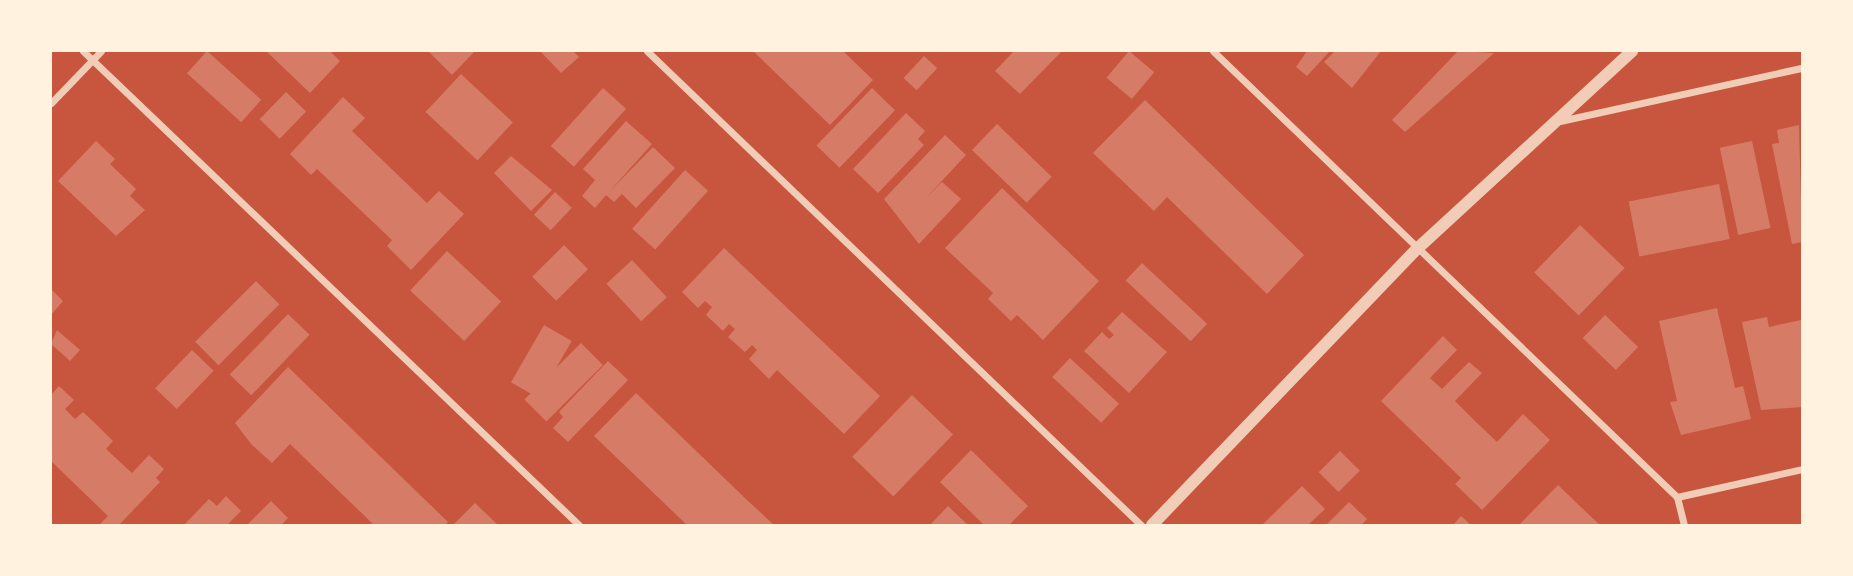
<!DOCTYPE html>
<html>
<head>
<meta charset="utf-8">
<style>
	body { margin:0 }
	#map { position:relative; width:1853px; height:576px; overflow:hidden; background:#c8553d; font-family:"Exo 2",sans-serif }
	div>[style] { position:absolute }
	.building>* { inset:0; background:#d67c66; transform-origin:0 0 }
	.minor>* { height:7px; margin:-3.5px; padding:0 3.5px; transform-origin:3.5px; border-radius:3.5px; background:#f1ccb7 }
	.tertiary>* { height:12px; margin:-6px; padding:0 6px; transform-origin:6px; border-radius:6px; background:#f1ccb7 }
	span { translate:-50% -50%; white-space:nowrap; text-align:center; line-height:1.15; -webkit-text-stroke:7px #fff3e0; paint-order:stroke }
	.frame { position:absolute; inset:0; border:52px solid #fff3e0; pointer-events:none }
</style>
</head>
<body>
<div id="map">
	<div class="building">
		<i style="left:207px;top:51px;width:73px;height:30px;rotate:42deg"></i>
		<i style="clip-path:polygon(266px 51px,330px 51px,340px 61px,310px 93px)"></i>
		<i style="clip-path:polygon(428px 51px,475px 51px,452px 75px)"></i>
		<i style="clip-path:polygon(540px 51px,573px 51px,579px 57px,561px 73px)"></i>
		<i style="clip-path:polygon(753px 51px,843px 51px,873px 80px,830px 125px)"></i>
		<i style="clip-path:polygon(1014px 51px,1062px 51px,1020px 94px,995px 71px)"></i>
		<i style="left:1129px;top:51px;width:33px;height:35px;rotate:40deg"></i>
		<i style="clip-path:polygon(1307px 51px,1330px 51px,1307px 76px,1296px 67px)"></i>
		<i style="clip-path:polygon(1335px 51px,1381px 51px,1352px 88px,1324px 62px)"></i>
		<i style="clip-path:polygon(1458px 51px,1494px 53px,1405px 132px,1392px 120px)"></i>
		<i style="left:924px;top:56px;width:18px;height:30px;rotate:43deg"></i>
		<i style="left:461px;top:74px;width:71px;height:52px;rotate:43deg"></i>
		<i style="left:603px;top:88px;width:31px;height:78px;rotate:42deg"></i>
		<i style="left:872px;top:88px;width:32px;height:80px;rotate:44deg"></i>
		<i style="left:286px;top:92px;width:28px;height:38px;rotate:44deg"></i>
		<i style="clip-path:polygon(343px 97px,365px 118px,352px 131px,427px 203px,439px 191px,464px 214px,411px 270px,387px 246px,392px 240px,317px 169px,311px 175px,290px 154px)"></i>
		<i style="clip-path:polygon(1145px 100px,1304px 255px,1267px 294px,1167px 197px,1154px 211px,1093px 153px)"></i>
		<i style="clip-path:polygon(906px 113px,925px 131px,918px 139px,924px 145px,878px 193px,853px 169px)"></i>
		<i style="clip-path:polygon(626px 121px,652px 144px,609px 192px,653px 147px,675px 168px,636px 208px,622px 194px,614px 202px,606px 195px,595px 208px,582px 196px,595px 180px,583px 169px)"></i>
		<i style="left:997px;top:124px;width:76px;height:36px;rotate:44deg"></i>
		<i style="clip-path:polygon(1799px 125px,1802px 242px,1792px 244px,1772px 144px,1779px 143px,1777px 130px)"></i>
		<i style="clip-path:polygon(945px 135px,966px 155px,925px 199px,942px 182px,961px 199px,919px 244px,884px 199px)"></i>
		<i style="clip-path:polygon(96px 141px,115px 159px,110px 164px,136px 189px,130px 196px,145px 210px,116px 236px,58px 181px)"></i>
		<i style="left:1752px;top:141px;width:89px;height:33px;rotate:78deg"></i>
		<i style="clip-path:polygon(511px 156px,552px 190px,531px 211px,494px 173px)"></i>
		<i style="left:685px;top:170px;width:31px;height:79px;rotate:42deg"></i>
		<i style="left:1719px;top:184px;width:56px;height:92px;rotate:79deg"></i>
		<i style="clip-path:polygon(1002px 188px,1099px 281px,1043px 340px,1017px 315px,1011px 321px,988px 299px,993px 293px,945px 248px)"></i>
		<i style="left:555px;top:192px;width:23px;height:31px;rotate:43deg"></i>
		<i style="left:1580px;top:225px;width:62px;height:66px;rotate:44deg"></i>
		<i style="left:564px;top:245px;width:34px;height:45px;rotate:45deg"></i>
		<i style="clip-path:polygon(724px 248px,880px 396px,844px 434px,777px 370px,769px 379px,749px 359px,757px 350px,752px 345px,745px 352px,728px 337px,735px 329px,729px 324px,723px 331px,706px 315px,712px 307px,705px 301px,698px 308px,682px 292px)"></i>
		<i style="left:447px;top:251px;width:74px;height:54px;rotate:43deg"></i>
		<i style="left:632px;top:260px;width:51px;height:35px;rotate:47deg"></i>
		<i style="left:1142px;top:263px;width:89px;height:24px;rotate:43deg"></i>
		<i style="left:256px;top:281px;width:33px;height:86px;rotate:45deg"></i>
		<i style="clip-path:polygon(51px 289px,63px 301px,51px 315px)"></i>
		<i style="clip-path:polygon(1717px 308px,1735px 388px,1743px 386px,1751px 419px,1681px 435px,1670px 402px,1677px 401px,1659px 321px)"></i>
		<i style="clip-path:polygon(1122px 312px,1167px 352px,1129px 393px,1084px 351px,1102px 332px,1109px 339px,1114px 335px,1107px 328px)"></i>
		<i style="left:288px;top:314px;width:30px;height:84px;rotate:44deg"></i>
		<i style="left:1605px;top:315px;width:46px;height:32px;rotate:44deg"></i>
		<i style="clip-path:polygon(1767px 317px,1769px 327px,1801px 320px,1802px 407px,1761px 410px,1742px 322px)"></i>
		<i style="left:544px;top:325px;width:32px;height:66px;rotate:30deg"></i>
		<i style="clip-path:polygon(57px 330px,80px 350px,70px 361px,51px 344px)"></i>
		<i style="clip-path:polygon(1443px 336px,1457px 350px,1430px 378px,1442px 389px,1469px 362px,1482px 373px,1455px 401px,1475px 421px,1497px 442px,1523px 414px,1550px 440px,1482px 510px,1455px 484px,1461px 478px,1381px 401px)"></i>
		<i style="left:581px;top:343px;width:31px;height:80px;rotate:45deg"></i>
		<i style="left:192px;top:350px;width:30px;height:53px;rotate:44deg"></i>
		<i style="left:1070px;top:358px;width:67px;height:26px;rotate:43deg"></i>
		<i style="clip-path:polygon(608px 361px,628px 380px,568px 442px,553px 428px,563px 417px,559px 412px)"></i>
		<i style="clip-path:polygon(288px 367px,448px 522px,445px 525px,374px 525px,290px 444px,272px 463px,252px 445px,235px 423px)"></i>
		<i style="clip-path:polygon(59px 386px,74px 400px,65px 409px,75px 419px,83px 412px,98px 426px,113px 441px,106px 449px,132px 473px,149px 455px,164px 469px,156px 478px,160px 482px,119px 525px,99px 525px,108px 516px,51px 461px,51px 395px)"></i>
		<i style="clip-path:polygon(636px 393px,747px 500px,774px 525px,687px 525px,594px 436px)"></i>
		<i style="left:912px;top:395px;width:57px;height:86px;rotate:44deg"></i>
		<i style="clip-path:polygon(971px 450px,1028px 506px,1009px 525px,984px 525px,940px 482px)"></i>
		<i style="left:1340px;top:451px;width:28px;height:30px;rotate:45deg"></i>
		<i style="clip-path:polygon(1558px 485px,1583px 509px,1600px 525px,1519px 525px)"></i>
		<i style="clip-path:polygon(1302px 486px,1325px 509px,1308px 525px,1262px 525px)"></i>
		<i style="clip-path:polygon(226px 496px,241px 511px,227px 525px,184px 525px,209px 499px,217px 506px)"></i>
		<i style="clip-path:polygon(271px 501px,288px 518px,281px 525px,247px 525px)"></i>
		<i style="clip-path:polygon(1349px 502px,1367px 519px,1361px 525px,1326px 525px)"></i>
		<i style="clip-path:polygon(475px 503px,498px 525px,453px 525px)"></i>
		<i style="clip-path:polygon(948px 506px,968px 525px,930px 525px)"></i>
		<i style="clip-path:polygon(1461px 516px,1471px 525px,1453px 525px)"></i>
	</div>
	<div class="minor">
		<i style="left:83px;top:51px;width:686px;rotate:43.7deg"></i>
		<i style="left:647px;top:51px;width:685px;rotate:43.82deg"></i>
		<i style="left:1213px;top:51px;width:644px;rotate:43.87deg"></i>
		<i style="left:51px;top:103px;width:72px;rotate:-46.1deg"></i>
		<i style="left:1560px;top:121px;width:248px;rotate:-12.4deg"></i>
		<i style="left:1677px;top:497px;width:128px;rotate:-12.6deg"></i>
		<i style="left:1677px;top:497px;width:29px;rotate:76deg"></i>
	</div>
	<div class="tertiary">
		<i style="left:1152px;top:525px;width:384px;rotate:-46.2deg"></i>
		<i style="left:1418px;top:248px;width:291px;rotate:-42.6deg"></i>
	</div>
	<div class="frame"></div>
</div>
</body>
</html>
